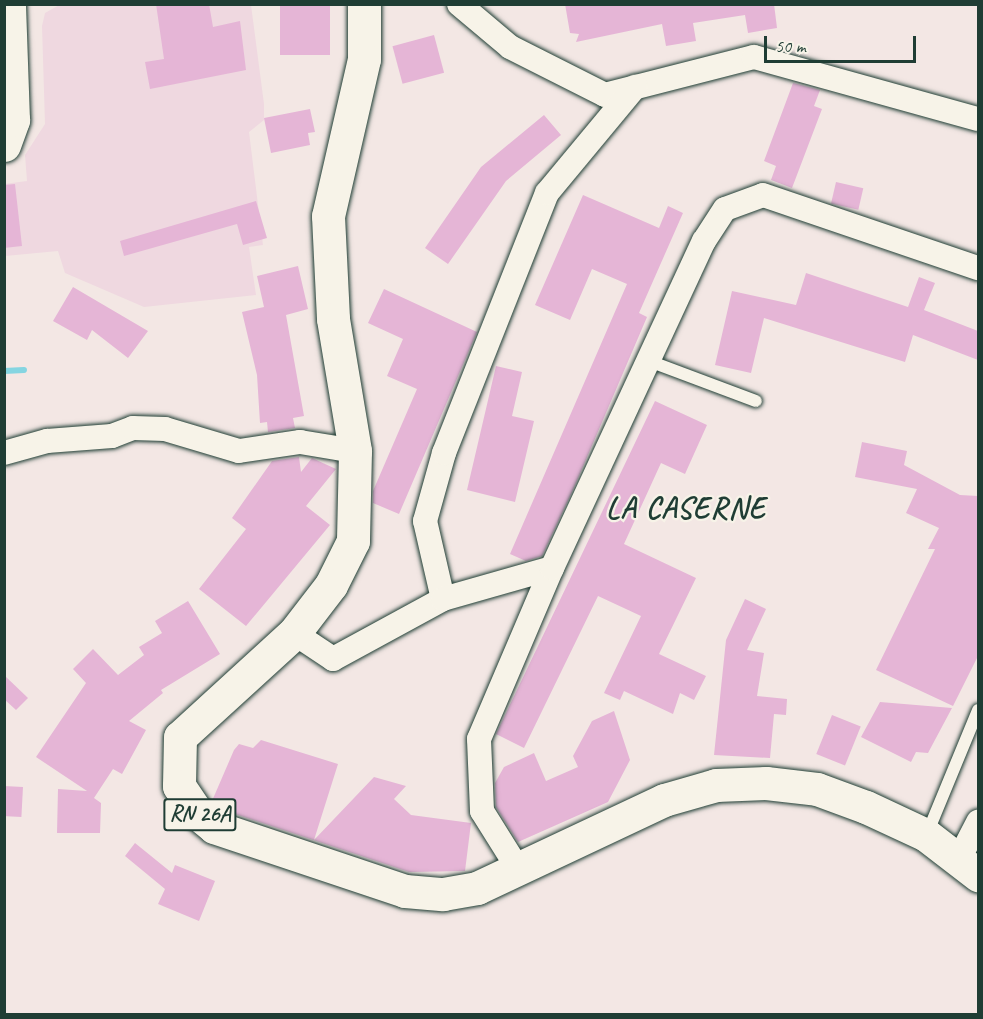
<!DOCTYPE html>
<html>
<head>
<meta charset="utf-8">
<style>
	body { margin:0 }
	#map { position:relative; width:983px; height:1019px; overflow:hidden; background:#f3e7e4; font-family:Caveat,sans-serif }
	div>[style] { position:absolute }
	.built>* { inset:0; background:#efd8e0 }
	.stream>* { height:6px; margin:-3px; padding:0 3px; transform-origin:3px; border-radius:3px; background:#85d5e1 }
	.building>* { inset:0; background:#e5b5d6; transform-origin:0 0 }
	.roads { filter:drop-shadow(0 0 2px #1f3d34) drop-shadow(0 0 2px #1f3d34) }
	.service>* { height:12px; margin:-6px; padding:0 6px; transform-origin:6px; border-radius:6px; background:#f7f3e8 }
	.minor>* { height:24px; margin:-12px; padding:0 12px; transform-origin:12px; border-radius:12px; background:#f7f3e8 }
	.primary>* { height:33px; margin:-16.5px; padding:0 16.5px; transform-origin:16.5px; border-radius:16.5px; background:#f7f3e8 }
	span { translate:-50% -50%; white-space:nowrap; text-align:center; line-height:1.15; -webkit-text-stroke:4.5px #f7f3e8; paint-order:stroke }
	.shield-label span { padding:2px 4px; background:#f7f3e8; border:2px solid; border-radius:4px; -webkit-text-stroke-width:0 }
	.shield-label { font-size:22px; color:#1f3d34; font-weight:700 }
	.district-label { font-size:30px; color:#1f3d34; font-weight:700; letter-spacing:1.5px }
	.frame { position:absolute; inset:0; border:6px solid #1f3d34; pointer-events:none }
	.scale { position:absolute; left:764px; top:36px; width:152px; height:27px; box-sizing:border-box; border:3px solid #1f3d34; border-top:0; padding-left:8px; font-size:18px; line-height:21px; white-space:nowrap; color:#1f3d34; -webkit-text-stroke:4px #f7f3e8; paint-order:stroke }
</style>
</head>
<body>
<div id="map">
	<div class="built">
		<i style="clip-path:polygon(61px 4px,251px 5px,264px 104px,264px 120px,249px 132px,263px 245px,249px 247px,256px 295px,144px 307px,65px 273px,58px 251px,5px 256px,4px 184px,27px 181px,25px 155px,45px 124px,42px 26px,45px 13px)"></i>
	</div>
	<div class="stream">
		<i style="left:4px;top:371px;width:20px;rotate:-3deg"></i>
	</div>
	<div class="building">
		<i style="clip-path:polygon(156px 4px,209px 4px,213px 27px,240px 21px,246px 70px,150px 89px,145px 62px,164px 59px)"></i>
		<i style="left:280px;top:4px;width:50px;height:51px"></i>
		<i style="clip-path:polygon(565px 4px,774px 4px,777px 28px,748px 33px,745px 15px,693px 23px,696px 41px,666px 46px,662px 24px,576px 42px,579px 34px,570px 33px)"></i>
		<i style="left:434px;top:35px;width:39px;height:43px;rotate:75deg"></i>
		<i style="clip-path:polygon(793px 83px,820px 90px,814px 106px,822px 109px,792px 188px,771px 180px,776px 166px,764px 161px)"></i>
		<i style="clip-path:polygon(310px 109px,315px 132px,308px 133px,310px 145px,271px 153px,264px 118px)"></i>
		<i style="clip-path:polygon(544px 115px,561px 135px,506px 181px,448px 264px,425px 248px,481px 167px)"></i>
		<i style="left:836px;top:182px;width:28px;height:22px;rotate:13deg"></i>
		<i style="clip-path:polygon(15px 184px,22px 246px,4px 248px,4px 185px)"></i>
		<i style="clip-path:polygon(583px 195px,659px 228px,668px 206px,683px 213px,639px 313px,647px 317px,573px 490px,542px 556px,526px 561px,510px 554px,627px 284px,592px 269px,570px 320px,535px 305px)"></i>
		<i style="clip-path:polygon(256px 201px,267px 238px,243px 245px,237px 224px,124px 256px,120px 241px)"></i>
		<i style="clip-path:polygon(298px 266px,308px 309px,286px 315px,304px 416px,293px 418px,295px 428px,268px 432px,267px 422px,260px 423px,257px 375px,242px 312px,264px 307px,257px 276px)"></i>
		<i style="clip-path:polygon(806px 273px,908px 307px,919px 277px,935px 283px,924px 310px,978px 331px,978px 360px,913px 335px,905px 362px,764px 318px,751px 373px,715px 365px,732px 291px,796px 305px)"></i>
		<i style="clip-path:polygon(73px 287px,148px 331px,128px 358px,92px 330px,87px 340px,53px 321px)"></i>
		<i style="clip-path:polygon(384px 289px,477px 332px,399px 514px,373px 503px,373px 491px,417px 389px,387px 376px,403px 339px,368px 323px)"></i>
		<i style="clip-path:polygon(496px 366px,522px 372px,512px 416px,534px 421px,515px 502px,467px 490px)"></i>
		<i style="clip-path:polygon(655px 401px,707px 425px,685px 474px,661px 463px,624px 544px,696px 578px,659px 654px,706px 676px,694px 700px,680px 693px,673px 714px,624px 691px,620px 700px,604px 693px,641px 616px,598px 596px,524px 748px,496px 734px)"></i>
		<i style="clip-path:polygon(862px 442px,907px 451px,904px 465px,960px 495px,978px 496px,978px 656px,953px 706px,876px 670px,935px 549px,928px 549px,939px 528px,906px 513px,917px 489px,855px 477px)"></i>
		<i style="clip-path:polygon(299px 457px,301px 472px,312px 458px,336px 469px,306px 506px,330px 525px,246px 626px,199px 589px,246px 529px,232px 518px,272px 461px)"></i>
		<i style="clip-path:polygon(745px 599px,766px 609px,747px 650px,764px 653px,757px 696px,787px 699px,786px 715px,774px 714px,770px 758px,714px 755px,726px 640px)"></i>
		<i style="clip-path:polygon(188px 601px,220px 654px,161px 690px,163px 693px,129px 721px,146px 730px,122px 774px,113px 769px,94px 798px,101px 803px,100px 833px,57px 833px,58px 789px,87px 791px,36px 757px,86px 683px,73px 669px,93px 649px,118px 675px,144px 655px,139px 647px,162px 633px,155px 621px)"></i>
		<i style="clip-path:polygon(4px 675px,28px 698px,16px 710px,4px 699px)"></i>
		<i style="clip-path:polygon(880px 702px,952px 708px,928px 753px,916px 752px,911px 762px,861px 737px)"></i>
		<i style="clip-path:polygon(614px 711px,630px 760px,608px 802px,518px 842px,496px 807px,495px 783px,504px 767px,534px 753px,546px 781px,578px 767px,573px 756px,592px 721px)"></i>
		<i style="left:832px;top:715px;width:31px;height:42px;rotate:22deg"></i>
		<i style="clip-path:polygon(261px 740px,338px 764px,314px 840px,374px 777px,406px 786px,394px 799px,411px 815px,471px 823px,465px 871px,409px 872px,223px 810px,212px 801px,234px 750px,239px 744px,253px 748px)"></i>
		<i style="left:4px;top:786px;width:19px;height:30px;rotate:3deg"></i>
		<i style="clip-path:polygon(135px 843px,172px 873px,175px 865px,215px 881px,199px 921px,158px 904px,165px 889px,125px 856px)"></i>
	</div>
	<div class="roads">
		<div class="service">
			<i style="left:649px;top:361px;width:114px;rotate:20.5deg"></i>
			<i style="left:927px;top:834px;width:134px;rotate:-67.6deg"></i>
		</div>
		<div class="minor">
			<i style="left:459px;top:4px;width:67px;rotate:40.1deg"></i>
			<i style="left:510px;top:47px;width:106px;rotate:26.8deg"></i>
			<i style="left:605px;top:95px;width:154px;rotate:-14.3deg"></i>
			<i style="left:754px;top:57px;width:232px;rotate:15.5deg"></i>
			<i style="left:4px;top:453px;width:45px;rotate:-15.6deg"></i>
			<i style="left:47px;top:441px;width:65px;rotate:-4.4deg"></i>
			<i style="left:112px;top:436px;width:22px;rotate:-21deg"></i>
			<i style="left:133px;top:428px;width:32px;rotate:2deg"></i>
			<i style="left:165px;top:429px;width:77px;rotate:16.6deg"></i>
			<i style="left:239px;top:451px;width:62px;rotate:-8.4deg"></i>
			<i style="left:300px;top:442px;width:56px;rotate:9.3deg"></i>
			<i style="left:443px;top:599px;width:80px;rotate:-103deg"></i>
			<i style="left:425px;top:521px;width:71px;rotate:-74.4deg"></i>
			<i style="left:444px;top:453px;width:280px;rotate:-68.4deg"></i>
			<i style="left:547px;top:193px;width:138px;rotate:-50.3deg"></i>
			<i style="left:294px;top:633px;width:47px;rotate:33.7deg"></i>
			<i style="left:333px;top:659px;width:125px;rotate:-28.6deg"></i>
			<i style="left:443px;top:599px;width:113px;rotate:-15.9deg"></i>
			<i style="left:959px;top:859px;width:42px;rotate:-62.8deg"></i>
			<i style="left:517px;top:867px;width:66px;rotate:-122deg"></i>
			<i style="left:482px;top:811px;width:72px;rotate:-92.4deg"></i>
			<i style="left:479px;top:739px;width:186px;rotate:-66.9deg"></i>
			<i style="left:552px;top:568px;width:361px;rotate:-65.1deg"></i>
			<i style="left:704px;top:241px;width:38px;rotate:-57deg"></i>
			<i style="left:725px;top:209px;width:40px;rotate:-20.2deg"></i>
			<i style="left:763px;top:195px;width:227px;rotate:18.8deg"></i>
		</div>
		<div class="primary">
			<i style="left:364px;top:4px;width:55px;rotate:90deg"></i>
			<i style="left:364px;top:59px;width:161px;rotate:102.9deg"></i>
			<i style="left:328px;top:216px;width:103px;rotate:87.2deg"></i>
			<i style="left:333px;top:319px;width:134px;rotate:80.5deg"></i>
			<i style="left:355px;top:451px;width:90px;rotate:91.3deg"></i>
			<i style="left:353px;top:541px;width:49px;rotate:116.6deg"></i>
			<i style="left:331px;top:585px;width:61px;rotate:127.6deg"></i>
			<i style="left:294px;top:633px;width:154px;rotate:137.6deg"></i>
			<i style="left:180px;top:737px;width:49px;rotate:91.2deg"></i>
			<i style="left:179px;top:786px;width:32px;rotate:56deg"></i>
			<i style="left:197px;top:813px;width:22px;rotate:39deg"></i>
			<i style="left:214px;top:827px;width:201px;rotate:18.5deg"></i>
			<i style="left:405px;top:891px;width:38px;rotate:5deg"></i>
			<i style="left:443px;top:894px;width:35px;rotate:-10deg"></i>
			<i style="left:477px;top:888px;width:207px;rotate:-25.2deg"></i>
			<i style="left:664px;top:800px;width:54px;rotate:-16.1deg"></i>
			<i style="left:716px;top:785px;width:50px;rotate:-2.3deg"></i>
			<i style="left:766px;top:783px;width:51px;rotate:6.7deg"></i>
			<i style="left:817px;top:789px;width:52px;rotate:20.2deg"></i>
			<i style="left:866px;top:807px;width:66px;rotate:25deg"></i>
			<i style="left:926px;top:835px;width:66px;rotate:37.6deg"></i>
			<i style="left:4px;top:145px;width:27px;rotate:-70deg"></i>
			<i style="left:13px;top:120px;width:116px;rotate:-92deg"></i>
		</div>
	</div>
	<div class="shield-label">
		<span style="left:200px;top:815px">RN 26A</span>
	</div>
	<div class="district-label">
		<span style="left:686px;top:508px">LA CASERNE</span>
	</div>
	<div class="frame"></div>
	<div class="scale">50 m</div>
</div>
</body>
</html>
